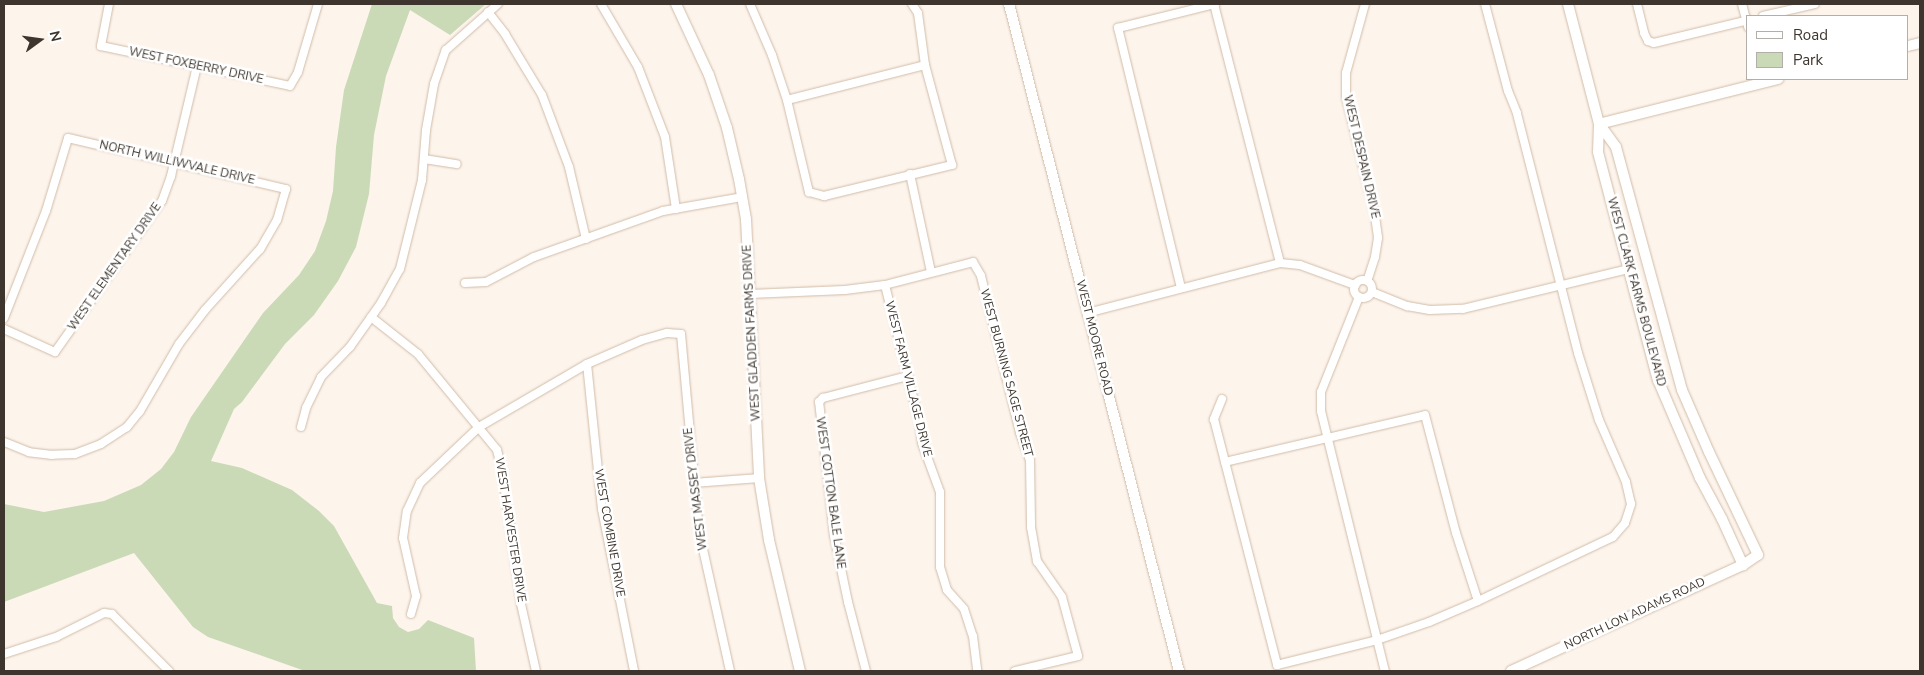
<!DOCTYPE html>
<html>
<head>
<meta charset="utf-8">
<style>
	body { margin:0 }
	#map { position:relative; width:1924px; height:675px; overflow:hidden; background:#fdf4ec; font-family:"Nunito Sans",sans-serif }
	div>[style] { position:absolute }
	.green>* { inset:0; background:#cbdab6 }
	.roads { filter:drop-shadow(0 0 1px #d0bca7) drop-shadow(0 0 1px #d0bca7) }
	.street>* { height:8px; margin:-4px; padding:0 4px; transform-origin:4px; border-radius:4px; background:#fff }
	.street>.ring { margin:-4px; padding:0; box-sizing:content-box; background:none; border:8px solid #fff; border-radius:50% }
	.secondary>* { height:10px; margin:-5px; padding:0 5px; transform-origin:5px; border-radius:5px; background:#fff }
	span { translate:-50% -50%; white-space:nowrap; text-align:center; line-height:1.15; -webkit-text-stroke:5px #fff; paint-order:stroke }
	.street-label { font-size:12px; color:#3e362e }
	.frame { position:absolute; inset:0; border:5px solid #3e362e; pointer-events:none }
	.legend { position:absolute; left:1746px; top:15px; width:162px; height:65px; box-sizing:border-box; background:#fff; border:1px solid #b2afab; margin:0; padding:6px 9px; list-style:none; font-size:15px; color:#3e362e }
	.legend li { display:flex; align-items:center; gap:10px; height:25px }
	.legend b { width:25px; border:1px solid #b2afab }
	.north { position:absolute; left:15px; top:15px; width:50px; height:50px; -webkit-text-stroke:4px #fff; paint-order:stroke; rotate:76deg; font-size:14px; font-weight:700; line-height:20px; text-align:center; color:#3e362e }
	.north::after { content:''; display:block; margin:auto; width:18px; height:22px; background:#3e362e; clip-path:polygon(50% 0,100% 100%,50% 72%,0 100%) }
</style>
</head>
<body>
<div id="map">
	<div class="green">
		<i style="clip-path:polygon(372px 4px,486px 4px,450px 35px,410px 10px,386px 76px,374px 135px,369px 194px,356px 247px,338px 281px,314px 315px,285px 344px,242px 402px,234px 409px,211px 461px,242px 468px,292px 490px,319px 511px,334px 526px,377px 603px,392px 606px,393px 618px,399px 627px,408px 632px,419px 629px,428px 620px,474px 638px,476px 671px,305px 671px,208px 637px,193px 627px,134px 553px,4px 602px,4px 504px,44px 512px,104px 501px,141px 485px,161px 469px,174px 452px,191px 417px,263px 313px,299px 275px,315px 251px,326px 221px,333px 191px,336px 147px,344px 90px)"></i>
	</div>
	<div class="roads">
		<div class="street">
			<i style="left:109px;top:4px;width:43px;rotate:100.8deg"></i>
			<i style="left:101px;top:46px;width:193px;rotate:11.9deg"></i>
			<i style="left:290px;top:86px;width:16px;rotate:-60deg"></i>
			<i style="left:298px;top:72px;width:71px;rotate:-73.6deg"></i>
			<i style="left:601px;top:4px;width:73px;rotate:59.6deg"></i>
			<i style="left:638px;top:67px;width:75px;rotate:68.9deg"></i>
			<i style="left:665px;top:137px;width:73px;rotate:81.3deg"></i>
			<i style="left:750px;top:4px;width:56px;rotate:66.7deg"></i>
			<i style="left:772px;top:55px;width:47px;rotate:71.6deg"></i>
			<i style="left:787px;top:100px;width:95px;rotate:76.6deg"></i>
			<i style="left:809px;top:192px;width:16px;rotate:15deg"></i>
			<i style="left:824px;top:196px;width:132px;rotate:-13.6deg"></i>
			<i style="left:952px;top:165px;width:104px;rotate:-105.1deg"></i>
			<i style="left:925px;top:65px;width:52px;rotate:-97.7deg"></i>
			<i style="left:918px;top:13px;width:11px;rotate:-124deg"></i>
			<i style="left:1214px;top:4px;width:267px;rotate:75.7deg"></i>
			<i style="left:1365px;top:4px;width:72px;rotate:105.4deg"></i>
			<i style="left:1346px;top:73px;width:24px;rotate:90deg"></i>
			<i style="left:1346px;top:97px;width:122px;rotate:76.3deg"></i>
			<i style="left:1375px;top:216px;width:22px;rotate:82deg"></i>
			<i style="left:1378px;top:238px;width:19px;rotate:99deg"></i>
			<i style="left:1375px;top:257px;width:25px;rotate:108deg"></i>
			<i style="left:1637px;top:4px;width:30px;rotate:76deg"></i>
			<i style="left:1644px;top:33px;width:9px;rotate:63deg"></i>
			<i style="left:1648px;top:41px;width:6px;rotate:18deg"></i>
			<i style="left:1654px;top:43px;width:97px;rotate:-13.7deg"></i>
			<i style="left:1742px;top:4px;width:24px;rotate:75deg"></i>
			<i style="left:488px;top:12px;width:28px;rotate:52deg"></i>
			<i style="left:505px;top:34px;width:71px;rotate:58.8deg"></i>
			<i style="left:542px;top:95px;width:77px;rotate:69.4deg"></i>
			<i style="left:569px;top:167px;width:74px;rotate:76.7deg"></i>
			<i style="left:1763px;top:16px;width:53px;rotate:-13deg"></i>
			<i style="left:787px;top:100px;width:142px;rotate:-14.2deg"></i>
			<i style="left:424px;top:159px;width:33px;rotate:9deg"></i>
			<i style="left:910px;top:174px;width:100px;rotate:77.9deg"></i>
			<i class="ring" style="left:1354px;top:280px;width:10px;height:10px"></i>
			<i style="left:465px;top:283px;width:21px;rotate:-3deg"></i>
			<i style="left:486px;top:282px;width:54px;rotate:-27.5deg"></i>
			<i style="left:534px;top:257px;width:137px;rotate:-19.6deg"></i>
			<i style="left:663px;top:211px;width:80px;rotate:-10deg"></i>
			<i style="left:885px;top:285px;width:140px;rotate:76deg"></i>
			<i style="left:919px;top:421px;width:22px;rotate:82deg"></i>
			<i style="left:922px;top:443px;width:52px;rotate:69.8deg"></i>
			<i style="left:940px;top:492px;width:75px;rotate:90deg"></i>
			<i style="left:940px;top:567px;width:24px;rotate:73deg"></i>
			<i style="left:947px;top:590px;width:25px;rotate:48deg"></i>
			<i style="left:964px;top:609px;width:28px;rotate:72deg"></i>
			<i style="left:973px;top:636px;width:35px;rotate:83deg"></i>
			<i style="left:1181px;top:288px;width:268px;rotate:-103.6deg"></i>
			<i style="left:1118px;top:28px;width:100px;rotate:-13.9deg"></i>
			<i style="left:1372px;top:292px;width:38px;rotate:22deg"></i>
			<i style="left:1407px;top:306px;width:23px;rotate:10deg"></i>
			<i style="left:1430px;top:310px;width:33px;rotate:-2deg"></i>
			<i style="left:1463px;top:309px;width:170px;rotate:-13.6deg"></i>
			<i style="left:750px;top:294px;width:95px;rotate:-2.4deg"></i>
			<i style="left:845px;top:290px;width:40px;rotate:-7.1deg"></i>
			<i style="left:885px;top:285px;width:91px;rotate:-14.6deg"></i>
			<i style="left:973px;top:262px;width:16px;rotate:60deg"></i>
			<i style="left:981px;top:276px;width:162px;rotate:76deg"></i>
			<i style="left:1020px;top:433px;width:29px;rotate:70deg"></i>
			<i style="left:1030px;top:460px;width:67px;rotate:89.1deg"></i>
			<i style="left:1031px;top:527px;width:35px;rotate:80deg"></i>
			<i style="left:1037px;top:561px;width:44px;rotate:55.2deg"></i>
			<i style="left:1062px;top:597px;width:61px;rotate:74.8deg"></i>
			<i style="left:1078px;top:656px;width:65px;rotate:166.6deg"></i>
			<i style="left:1359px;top:297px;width:102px;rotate:111.8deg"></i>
			<i style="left:1321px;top:392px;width:19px;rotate:90deg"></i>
			<i style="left:1321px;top:411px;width:268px;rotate:76.2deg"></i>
			<i style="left:1087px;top:313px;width:199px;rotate:-14.5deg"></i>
			<i style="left:1280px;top:263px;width:20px;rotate:6deg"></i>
			<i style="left:1300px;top:265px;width:59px;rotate:20deg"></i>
			<i style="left:371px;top:317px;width:60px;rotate:38.2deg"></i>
			<i style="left:418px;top:354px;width:124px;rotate:50.5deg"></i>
			<i style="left:497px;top:450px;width:21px;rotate:76deg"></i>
			<i style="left:502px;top:470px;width:135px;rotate:81.9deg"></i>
			<i style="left:521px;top:604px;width:69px;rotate:77.4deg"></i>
			<i style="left:4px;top:318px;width:115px;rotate:-68.6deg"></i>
			<i style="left:46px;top:211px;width:76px;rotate:-73.2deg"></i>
			<i style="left:68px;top:138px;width:224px;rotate:13.2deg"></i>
			<i style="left:286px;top:189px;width:32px;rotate:106deg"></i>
			<i style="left:277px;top:220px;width:34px;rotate:120deg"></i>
			<i style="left:260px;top:249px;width:82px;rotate:132deg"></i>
			<i style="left:205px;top:310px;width:43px;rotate:127.4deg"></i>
			<i style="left:179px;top:344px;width:78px;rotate:120.2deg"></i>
			<i style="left:140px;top:411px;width:21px;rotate:129deg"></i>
			<i style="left:127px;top:427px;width:31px;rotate:147deg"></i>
			<i style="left:101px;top:444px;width:28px;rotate:159deg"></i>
			<i style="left:75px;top:454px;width:23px;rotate:178deg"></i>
			<i style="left:52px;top:455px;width:23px;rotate:-173deg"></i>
			<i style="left:29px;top:452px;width:27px;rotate:-158deg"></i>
			<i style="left:4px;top:329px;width:56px;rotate:24.3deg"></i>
			<i style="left:55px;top:352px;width:185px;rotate:-54.7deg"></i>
			<i style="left:162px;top:201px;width:27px;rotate:-70deg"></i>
			<i style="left:171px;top:176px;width:113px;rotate:-76.7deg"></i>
			<i style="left:587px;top:364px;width:146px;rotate:84.1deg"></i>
			<i style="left:602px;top:509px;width:165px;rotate:78.8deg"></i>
			<i style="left:1222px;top:399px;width:22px;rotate:112deg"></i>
			<i style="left:1214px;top:419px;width:254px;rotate:75.6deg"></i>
			<i style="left:1277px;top:665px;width:103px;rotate:-14deg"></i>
			<i style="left:1377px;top:640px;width:55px;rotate:-19.1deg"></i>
			<i style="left:1429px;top:622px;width:53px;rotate:-23.2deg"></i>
			<i style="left:1478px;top:601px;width:149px;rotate:-25.4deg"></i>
			<i style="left:1613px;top:537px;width:18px;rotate:-49deg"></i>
			<i style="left:1625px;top:523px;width:20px;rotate:-72deg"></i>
			<i style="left:1631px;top:504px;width:23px;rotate:-103deg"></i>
			<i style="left:1626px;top:482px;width:68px;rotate:-113.5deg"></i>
			<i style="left:1599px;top:420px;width:70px;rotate:-107.4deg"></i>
			<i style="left:1578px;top:353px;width:248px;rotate:-104.3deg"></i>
			<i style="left:1517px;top:113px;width:24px;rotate:-112deg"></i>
			<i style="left:1508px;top:91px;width:90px;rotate:-104.8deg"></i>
			<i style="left:301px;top:427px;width:20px;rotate:-75deg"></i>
			<i style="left:306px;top:408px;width:34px;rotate:-64deg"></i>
			<i style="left:321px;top:377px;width:42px;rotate:-46deg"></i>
			<i style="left:350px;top:347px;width:54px;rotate:-54.8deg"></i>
			<i style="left:381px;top:303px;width:39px;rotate:-61deg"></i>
			<i style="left:400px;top:269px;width:92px;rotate:-76.1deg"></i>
			<i style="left:422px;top:180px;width:50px;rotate:-85.4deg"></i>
			<i style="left:426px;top:130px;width:47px;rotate:-80.1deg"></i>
			<i style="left:434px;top:84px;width:36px;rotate:-71deg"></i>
			<i style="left:446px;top:50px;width:69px;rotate:-41.5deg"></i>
			<i style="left:1225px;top:462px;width:205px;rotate:-13.2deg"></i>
			<i style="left:1425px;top:415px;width:122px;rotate:75.3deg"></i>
			<i style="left:1456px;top:533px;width:71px;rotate:72.1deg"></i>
			<i style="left:694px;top:483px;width:65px;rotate:-4.4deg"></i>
			<i style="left:411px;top:614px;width:19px;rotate:-74deg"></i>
			<i style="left:416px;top:596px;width:59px;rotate:-102.6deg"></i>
			<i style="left:403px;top:538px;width:27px;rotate:-82deg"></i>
			<i style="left:407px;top:511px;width:31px;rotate:-65deg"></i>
			<i style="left:420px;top:483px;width:81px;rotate:-43.5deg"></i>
			<i style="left:479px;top:427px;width:125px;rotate:-30.3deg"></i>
			<i style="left:587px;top:364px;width:60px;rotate:-23.6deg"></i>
			<i style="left:642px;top:340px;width:26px;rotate:-16deg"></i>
			<i style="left:667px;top:333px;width:14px;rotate:4deg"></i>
			<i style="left:681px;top:334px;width:198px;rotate:84.8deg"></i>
			<i style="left:699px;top:531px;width:143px;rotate:77.5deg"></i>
			<i style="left:4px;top:654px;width:55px;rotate:-18.1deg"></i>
			<i style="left:56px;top:637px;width:54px;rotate:-26.6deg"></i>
			<i style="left:104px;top:613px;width:8px;rotate:7deg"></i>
			<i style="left:112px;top:614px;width:81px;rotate:45deg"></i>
			<i style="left:866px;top:671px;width:71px;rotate:-104.6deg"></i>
			<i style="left:848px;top:602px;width:68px;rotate:-101.8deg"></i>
			<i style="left:834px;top:535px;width:134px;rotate:-96.4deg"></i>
			<i style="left:819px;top:402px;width:6px;rotate:-45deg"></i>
			<i style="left:823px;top:398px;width:88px;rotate:-14.5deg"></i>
		</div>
		<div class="secondary">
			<i style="left:676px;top:4px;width:78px;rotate:65.1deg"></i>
			<i style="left:709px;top:75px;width:56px;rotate:71.2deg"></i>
			<i style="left:727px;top:128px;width:52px;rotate:76.8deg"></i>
			<i style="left:739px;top:179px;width:41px;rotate:80.1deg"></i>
			<i style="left:746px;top:219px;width:259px;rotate:87.1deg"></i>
			<i style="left:759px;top:478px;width:63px;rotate:80.8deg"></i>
			<i style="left:769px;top:540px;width:135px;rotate:76.7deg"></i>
			<i style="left:1009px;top:4px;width:688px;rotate:75.7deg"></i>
			<i style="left:1568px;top:4px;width:124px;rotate:75.5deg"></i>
			<i style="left:1599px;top:124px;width:28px;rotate:92deg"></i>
			<i style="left:1598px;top:152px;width:236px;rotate:75.3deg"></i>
			<i style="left:1658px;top:380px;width:107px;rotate:66.8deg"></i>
			<i style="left:1700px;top:478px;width:47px;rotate:61.8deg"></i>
			<i style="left:1722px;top:519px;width:51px;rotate:65.5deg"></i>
			<i style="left:1908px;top:46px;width:12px;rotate:-14deg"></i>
			<i style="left:1599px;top:124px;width:185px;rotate:-14.1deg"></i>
			<i style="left:1511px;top:671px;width:255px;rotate:-24.6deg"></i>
			<i style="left:1743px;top:565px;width:18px;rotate:-34deg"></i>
			<i style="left:1758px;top:555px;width:114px;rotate:-115.4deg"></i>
			<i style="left:1709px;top:452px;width:68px;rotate:-113.5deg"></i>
			<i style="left:1682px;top:390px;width:252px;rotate:-105.2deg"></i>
			<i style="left:1616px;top:147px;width:29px;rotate:-126deg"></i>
		</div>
	</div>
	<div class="street-label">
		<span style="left:196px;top:66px;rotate:12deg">WEST FOXBERRY DRIVE</span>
		<span style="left:1361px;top:157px;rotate:77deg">WEST DESPAIN DRIVE</span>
		<span style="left:177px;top:163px;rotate:13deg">NORTH WILLIWVALE DRIVE</span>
		<span style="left:115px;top:267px;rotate:-55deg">WEST ELEMENTARY DRIVE</span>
		<span style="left:1636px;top:292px;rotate:75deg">WEST CLARK FARMS BOULEVARD</span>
		<span style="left:752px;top:333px;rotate:-93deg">WEST GLADDEN FARMS DRIVE</span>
		<span style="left:1094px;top:338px;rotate:76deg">WEST MOORE ROAD</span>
		<span style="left:1006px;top:373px;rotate:75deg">WEST BURNING SAGE STREET</span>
		<span style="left:908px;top:379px;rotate:76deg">WEST FARM VILLAGE DRIVE</span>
		<span style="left:696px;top:489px;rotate:-97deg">WEST MASSEY DRIVE</span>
		<span style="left:830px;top:493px;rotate:82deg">WEST COTTON BALE LANE</span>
		<span style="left:510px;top:530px;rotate:81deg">WEST HARVESTER DRIVE</span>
		<span style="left:609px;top:533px;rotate:80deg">WEST COMBINE DRIVE</span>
		<span style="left:1635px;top:614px;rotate:-25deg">NORTH LON ADAMS ROAD</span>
	</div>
	<div class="frame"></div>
	<ul class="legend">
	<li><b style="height:6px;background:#fff"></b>Road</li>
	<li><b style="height:14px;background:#cbdab6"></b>Park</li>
	</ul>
	<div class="north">N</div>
</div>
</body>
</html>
